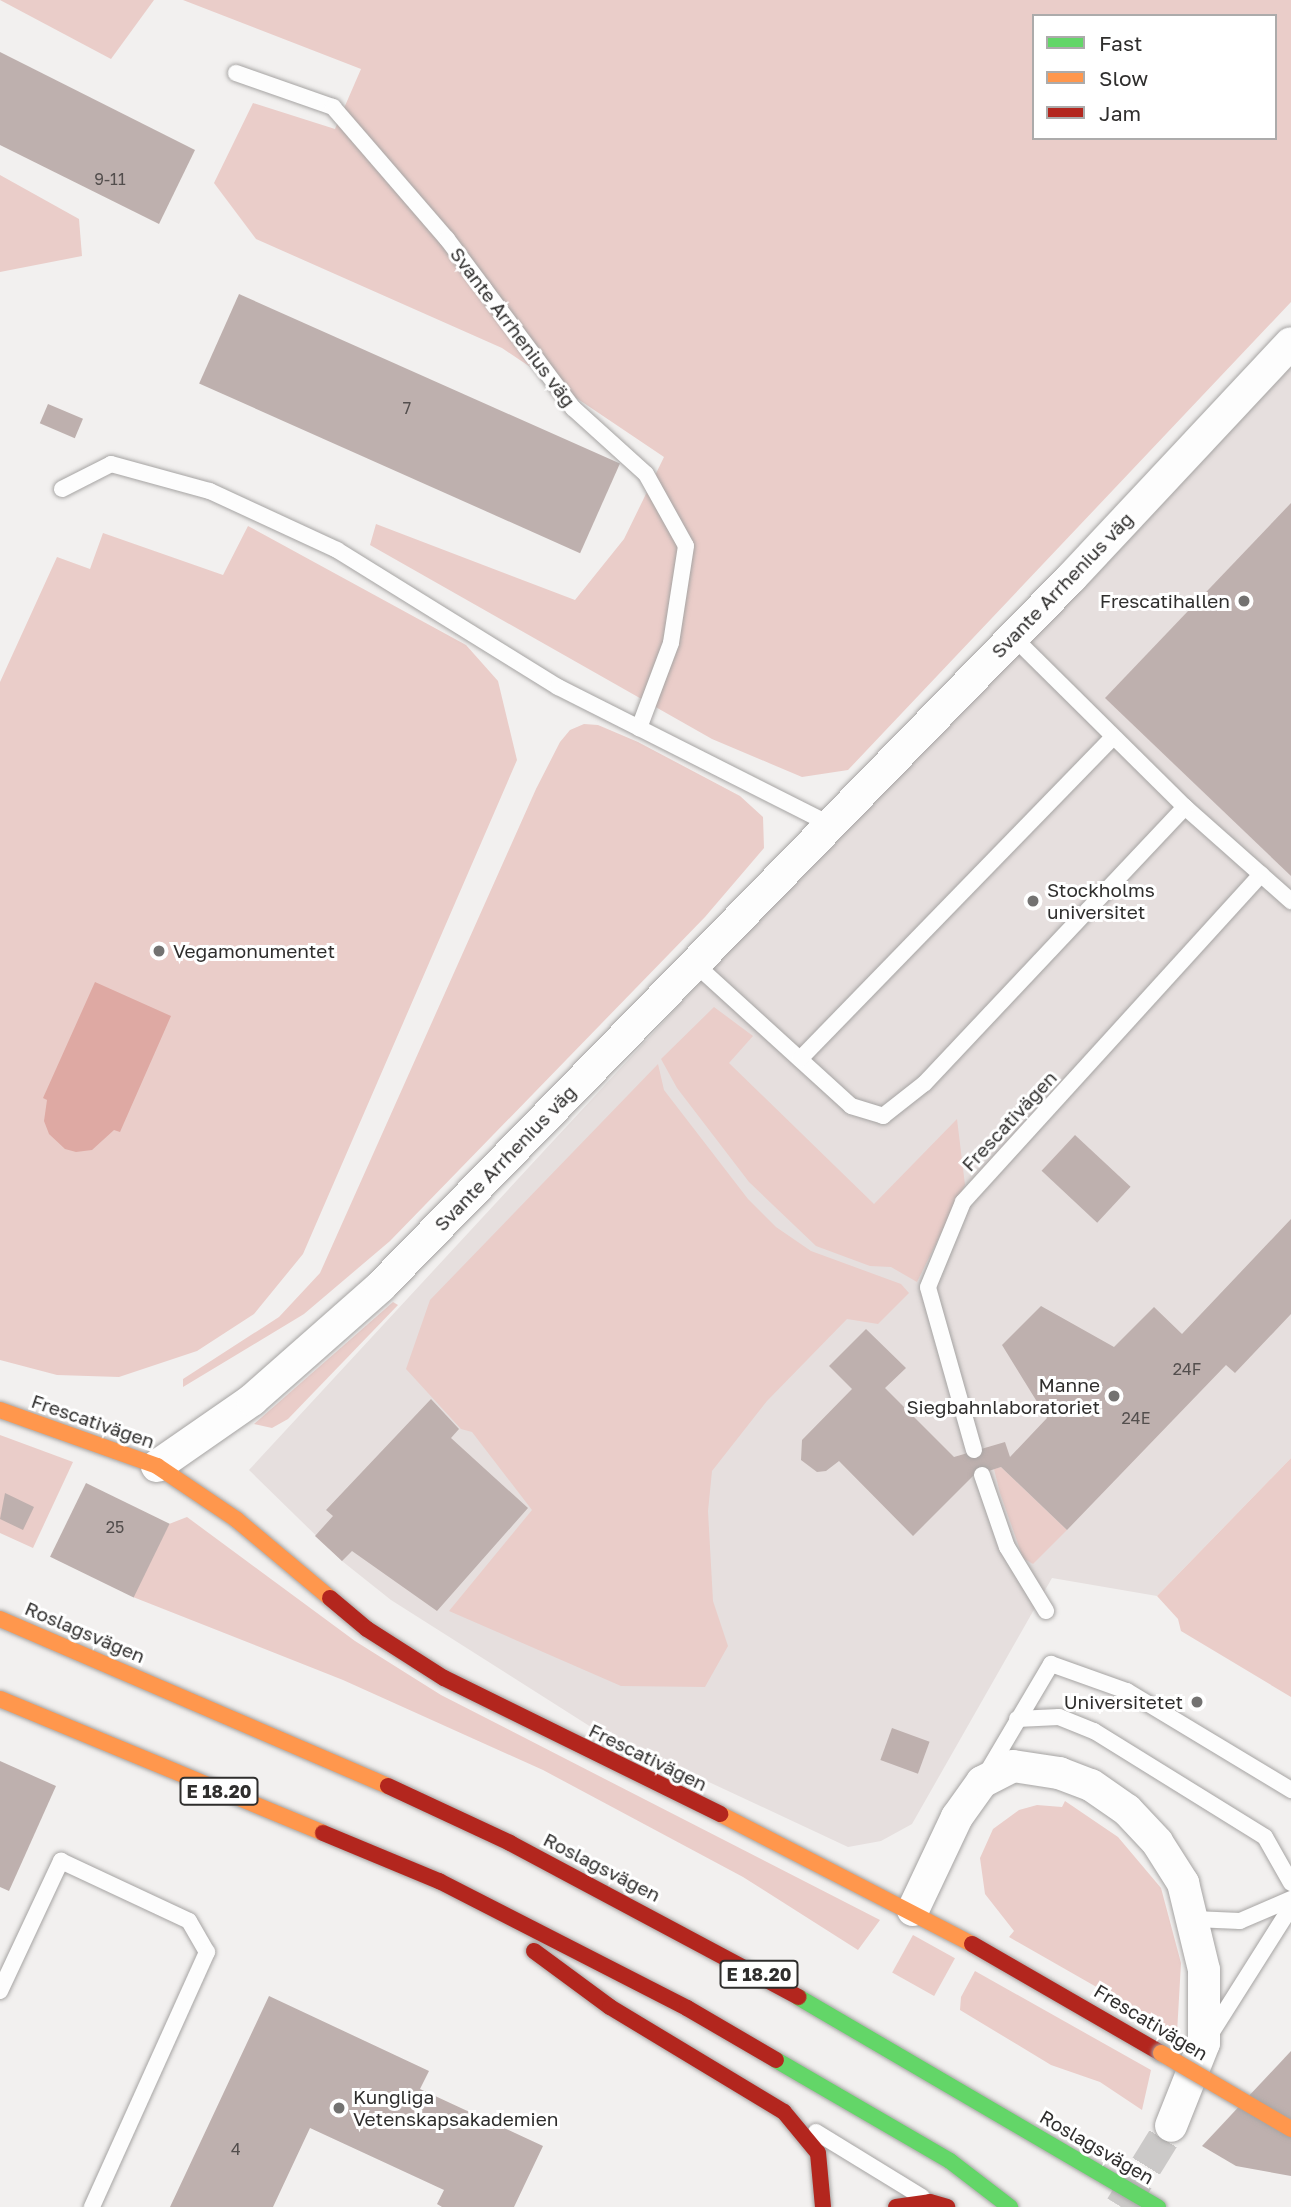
<!DOCTYPE html>
<html>
<head>
<meta charset="utf-8">
<style>
	body { margin:0 }
	#map { position:relative; width:1291px; height:2207px; overflow:hidden; background:#f2f0ef; font-family:"Golos Text",sans-serif }
	div>[style] { position:absolute }
	.built>* { inset:0; background:#e6dfde }
	.green>* { inset:0; background:#eacdc9; transform-origin:0 0 }
	.water>* { inset:0; background:#dea9a3 }
	.building>* { inset:0; background:#beb0ae; transform-origin:0 0 }
	.street-tunnel>* { height:32px; margin-top:-16px; transform-origin:0; background:repeating-linear-gradient(90deg,#cbc9c8 0 32px,transparent 0 48px) }
	.roads { filter:drop-shadow(0 0 2px #a6a4a3) drop-shadow(0 0 2px #a6a4a3) }
	.lane>* { height:16px; margin:-8px; padding:0 8px; transform-origin:8px; border-radius:8px; background:#fdfdfd }
	.street>* { height:32px; margin:-16px; padding:0 16px; transform-origin:16px; border-radius:16px; background:#fdfdfd }
	.fast>* { height:16px; margin:-8px; padding:0 8px; transform-origin:8px; border-radius:8px; background:#63d668 }
	.slow>* { height:16px; margin:-8px; padding:0 8px; transform-origin:8px; border-radius:8px; background:#ff974d }
	.jam>* { height:16px; margin:-8px; padding:0 8px; transform-origin:8px; border-radius:8px; background:#b3261e }
	.bridges { filter:drop-shadow(0 0 2px #a6a4a3) drop-shadow(0 0 2px #a6a4a3) }
	.slow-bridge>* { height:16px; margin:-8px; padding:0 8px; transform-origin:8px; border-radius:8px; background:#ff974d }
	.dots>* { width:19px; height:19px; translate:-50% -50%; box-sizing:border-box; border:4px solid #fff; border-radius:50% }
	span { translate:-50% -50%; white-space:nowrap; text-align:center; line-height:1.15; -webkit-text-stroke:6px #fff; paint-order:stroke }
	.number-label { font-size:16px; color:#534e4d }
	.number-label span { -webkit-text-stroke-width:0 }
	.shield-label span { padding:2px 5px; background:#fff; border:2px solid; border-radius:5px; -webkit-text-stroke-width:0 }
	.shield-label { font-size:18px; color:#2f2e2d; font-weight:700 }
	.street-label { font-size:19px; color:#2f2e2d }
	.poi-label { font-size:19px; color:#2f2e2d }
	.right { translate:-100% -50%; text-align:right }
	.left { translate:0 -50%; text-align:left }
	.legend { position:absolute; left:1032px; top:14px; width:245px; height:126px; box-sizing:border-box; background:#fff; border:2px solid #acabab; margin:0; padding:9px 12px; list-style:none; font-size:21px; color:#2f2e2d }
	.legend li { display:flex; align-items:center; gap:14px; height:35px }
	.legend b { width:35px; border:2px solid #acabab }
</style>
</head>
<body>
<div id="map">
	<div class="built">
		<i style="clip-path:polygon(1291px 343px,1291px 1458px,1157px 1596px,1052px 1578px,912px 1824px,881px 1841px,848px 1847px,591px 1727px,391px 1600px,342px 1561px,249px 1470px)"></i>
	</div>
	<div class="green">
		<i style="clip-path:polygon(0 0,154px 0,111px 59px)"></i>
		<i style="clip-path:polygon(evenodd,183px 0,1291px 0,1291px 302px,848px 770px,802px 777px,712px 739px,370px 545px,376px 524px,575px 600px,624px 539px,664px 457px,502px 348px,256px 239px,214px 183px,253px 103px,335px 129px,361px 69px,183px 0,1034px 16px,1275px 16px,1275px 138px,1034px 138px,1034px 16px)"></i>
		<i style="clip-path:polygon(0 175px,79px 219px,82px 256px,0 272px)"></i>
		<i style="clip-path:polygon(248px 526px,466px 645px,498px 681px,517px 760px,303px 1254px,254px 1314px,197px 1351px,119px 1377px,57px 1375px,0 1360px,0 682px,57px 557px,90px 569px,103px 533px,223px 575px)"></i>
		<i style="clip-path:polygon(584px 724px,598px 725px,638px 742px,740px 796px,763px 817px,764px 848px,705px 917px,390px 1241px,304px 1314px,183px 1387px,183px 1379px,279px 1317px,320px 1273px,536px 789px,560px 742px,570px 730px)"></i>
		<i style="clip-path:polygon(714px 1007px,753px 1036px,729px 1063px,874px 1204px,957px 1119px,965px 1185px,917px 1282px,891px 1267px,870px 1266px,816px 1246px,749px 1182px,677px 1088px,661px 1059px)"></i>
		<i style="clip-path:polygon(658px 1064px,664px 1090px,748px 1199px,776px 1227px,811px 1251px,901px 1284px,909px 1293px,878px 1324px,847px 1319px,767px 1401px,712px 1471px,708px 1511px,713px 1601px,728px 1646px,705px 1687px,621px 1686px,449px 1611px,532px 1510px,472px 1432px,461px 1429px,406px 1369px,430px 1300px)"></i>
		<i style="clip-path:polygon(393px 1302px,398px 1305px,288px 1419px,272px 1428px,254px 1424px)"></i>
		<i style="clip-path:polygon(0 1435px,73px 1462px,33px 1548px,0 1533px)"></i>
		<i style="clip-path:polygon(1291px 1458px,1291px 1697px,1181px 1631px,1178px 1619px,1157px 1596px)"></i>
		<i style="clip-path:polygon(1001px 1467px,1067px 1530px,1033px 1564px,1023px 1558px,1000px 1493px,994px 1469px)"></i>
		<i style="clip-path:polygon(187px 1517px,355px 1641px,441px 1695px,880px 1920px,858px 1950px,743px 1877px,543px 1770px,343px 1680px,133px 1597px,169px 1524px)"></i>
		<i style="clip-path:polygon(1065px 1801px,1118px 1837px,1161px 1888px,1181px 1963px,1177px 2033px,1009px 1937px,1014px 1931px,985px 1894px,980px 1858px,993px 1829px,1019px 1810px,1037px 1805px,1062px 1807px)"></i>
		<i style="left:913px;top:1935px;width:48px;height:43px;rotate:29deg"></i>
		<i style="clip-path:polygon(975px 1971px,1151px 2070px,1142px 2110px,1100px 2082px,1051px 2065px,960px 2010px,961px 1997px)"></i>
	</div>
	<div class="water">
		<i style="clip-path:polygon(95px 982px,171px 1016px,120px 1132px,114px 1130px,92px 1150px,76px 1152px,65px 1149px,49px 1134px,44px 1121px,47px 1100px,43px 1098px)"></i>
	</div>
	<div class="building">
		<i style="clip-path:polygon(0 52px,195px 150px,159px 224px,0 145px)"></i>
		<i style="left:239px;top:294px;width:417px;height:98px;rotate:24deg"></i>
		<i style="left:48px;top:404px;width:38px;height:21px;rotate:23deg"></i>
		<i style="clip-path:polygon(1291px 503px,1291px 876px,1105px 698px)"></i>
		<i style="left:1075px;top:1135px;width:76px;height:49px;rotate:43deg"></i>
		<i style="clip-path:polygon(1291px 1219px,1291px 1314px,1235px 1373px,1226px 1365px,1067px 1530px,1001px 1467px,973px 1476px,913px 1536px,839px 1461px,826px 1471px,817px 1472px,801px 1460px,802px 1440px,852px 1389px,829px 1366px,866px 1329px,906px 1368px,885px 1388px,954px 1457px,1005px 1442px,1010px 1457px,1047px 1418px,1002px 1345px,1041px 1306px,1114px 1347px,1154px 1307px,1182px 1334px)"></i>
		<i style="clip-path:polygon(431px 1399px,459px 1429px,451px 1438px,528px 1508px,437px 1611px,352px 1551px,342px 1561px,315px 1536px,333px 1516px,326px 1510px)"></i>
		<i style="left:86px;top:1483px;width:93px;height:82px;rotate:26deg"></i>
		<i style="clip-path:polygon(5px 1493px,34px 1507px,23px 1530px,0 1519px)"></i>
		<i style="left:892px;top:1728px;width:40px;height:34px;rotate:20deg"></i>
		<i style="clip-path:polygon(0 1761px,56px 1786px,9px 1891px,0 1887px)"></i>
		<i style="clip-path:polygon(269px 1996px,429px 2071px,420px 2089px,543px 2146px,514px 2207px,442px 2207px,437px 2204px,444px 2190px,310px 2128px,273px 2207px,170px 2207px)"></i>
		<i style="clip-path:polygon(1291px 2051px,1291px 2176px,1236px 2166px,1202px 2146px)"></i>
	</div>
	<div class="street-tunnel">
		<i style="left:1121px;top:2207px;width:95px;rotate:-58.3deg"></i>
	</div>
	<div class="roads">
		<div class="lane">
			<i style="left:236px;top:73px;width:103px;rotate:19.3deg"></i>
			<i style="left:333px;top:107px;width:174px;rotate:49.2deg"></i>
			<i style="left:447px;top:239px;width:211px;rotate:53.3deg"></i>
			<i style="left:573px;top:408px;width:98px;rotate:42.1deg"></i>
			<i style="left:646px;top:474px;width:82px;rotate:60.9deg"></i>
			<i style="left:686px;top:546px;width:98px;rotate:98.8deg"></i>
			<i style="left:671px;top:643px;width:91px;rotate:110.6deg"></i>
			<i style="left:62px;top:489px;width:55px;rotate:-27deg"></i>
			<i style="left:111px;top:464px;width:103px;rotate:15.3deg"></i>
			<i style="left:210px;top:491px;width:140px;rotate:24.9deg"></i>
			<i style="left:337px;top:550px;width:260px;rotate:31.8deg"></i>
			<i style="left:558px;top:687px;width:304px;rotate:26.8deg"></i>
			<i style="left:1185px;top:807px;width:142px;rotate:41.6deg"></i>
			<i style="left:694px;top:963px;width:212px;rotate:42.3deg"></i>
			<i style="left:851px;top:1106px;width:34px;rotate:17deg"></i>
			<i style="left:883px;top:1116px;width:53px;rotate:-38.2deg"></i>
			<i style="left:925px;top:1083px;width:379px;rotate:-46.7deg"></i>
			<i style="left:1185px;top:807px;width:242px;rotate:-135.3deg"></i>
			<i style="left:800px;top:1059px;width:449px;rotate:-45.8deg"></i>
			<i style="left:974px;top:1450px;width:169px;rotate:-105.8deg"></i>
			<i style="left:928px;top:1287px;width:92px;rotate:-67.6deg"></i>
			<i style="left:963px;top:1202px;width:443px;rotate:-47.7deg"></i>
			<i style="left:982px;top:1475px;width:76px;rotate:70.9deg"></i>
			<i style="left:1007px;top:1547px;width:75px;rotate:58.6deg"></i>
			<i style="left:1017px;top:1719px;width:42px;rotate:-2.7deg"></i>
			<i style="left:1059px;top:1717px;width:38px;rotate:22deg"></i>
			<i style="left:1094px;top:1731px;width:201px;rotate:31.8deg"></i>
			<i style="left:1265px;top:1837px;width:53px;rotate:60.5deg"></i>
			<i style="left:986px;top:1774px;width:128px;rotate:-59.4deg"></i>
			<i style="left:1051px;top:1664px;width:81px;rotate:19.6deg"></i>
			<i style="left:1127px;top:1691px;width:192px;rotate:31.1deg"></i>
			<i style="left:1194px;top:1919px;width:46px;rotate:2.5deg"></i>
			<i style="left:1240px;top:1921px;width:56px;rotate:-23.3deg"></i>
			<i style="left:0;top:1991px;width:144px;rotate:-64.9deg"></i>
			<i style="left:61px;top:1861px;width:141px;rotate:25.1deg"></i>
			<i style="left:189px;top:1921px;width:36px;rotate:60deg"></i>
			<i style="left:207px;top:1952px;width:280px;rotate:114.3deg"></i>
			<i style="left:1210px;top:2035px;width:151px;rotate:-57.7deg"></i>
			<i style="left:816px;top:2132px;width:124px;rotate:31.5deg"></i>
		</div>
		<div class="street">
			<i style="left:157px;top:1466px;width:116px;rotate:-34.8deg"></i>
			<i style="left:252px;top:1400px;width:171px;rotate:-41.4deg"></i>
			<i style="left:380px;top:1287px;width:991px;rotate:-45.74deg"></i>
			<i style="left:1072px;top:577px;width:320px;rotate:-46.9deg"></i>
			<i style="left:913px;top:1910px;width:103px;rotate:-64.7deg"></i>
			<i style="left:957px;top:1817px;width:43px;rotate:-54.5deg"></i>
			<i style="left:982px;top:1782px;width:35px;rotate:-27deg"></i>
			<i style="left:1013px;top:1766px;width:47px;rotate:8.7deg"></i>
			<i style="left:1059px;top:1773px;width:34px;rotate:21deg"></i>
			<i style="left:1091px;top:1785px;width:44px;rotate:34.8deg"></i>
			<i style="left:1127px;top:1810px;width:44px;rotate:46.8deg"></i>
			<i style="left:1157px;top:1842px;width:49px;rotate:57.6deg"></i>
			<i style="left:1183px;top:1883px;width:89px;rotate:76.4deg"></i>
			<i style="left:1204px;top:1970px;width:73px;rotate:90deg"></i>
			<i style="left:1204px;top:2043px;width:89px;rotate:111.7deg"></i>
		</div>
		<div class="fast">
			<i style="left:798px;top:1997px;width:417px;rotate:30.3deg"></i>
			<i style="left:776px;top:2060px;width:201px;rotate:30.1deg"></i>
			<i style="left:950px;top:2161px;width:76px;rotate:37.5deg"></i>
		</div>
		<div class="slow">
			<i style="left:0;top:1410px;width:167px;rotate:19.6deg"></i>
			<i style="left:157px;top:1466px;width:97px;rotate:34deg"></i>
			<i style="left:237px;top:1520px;width:121px;rotate:40deg"></i>
			<i style="left:0;top:1619px;width:422px;rotate:23.3deg"></i>
			<i style="left:0;top:1699px;width:350px;rotate:22.5deg"></i>
			<i style="left:720px;top:1814px;width:284px;rotate:27.3deg"></i>
		</div>
		<div class="jam">
			<i style="left:330px;top:1598px;width:48px;rotate:40deg"></i>
			<i style="left:367px;top:1629px;width:91px;rotate:32.5deg"></i>
			<i style="left:444px;top:1678px;width:308px;rotate:26.2deg"></i>
			<i style="left:388px;top:1786px;width:135px;rotate:25deg"></i>
			<i style="left:510px;top:1843px;width:327px;rotate:28.1deg"></i>
			<i style="left:323px;top:1833px;width:126px;rotate:22.5deg"></i>
			<i style="left:439px;top:1881px;width:279px;rotate:27.1deg"></i>
			<i style="left:687px;top:2008px;width:103px;rotate:30.3deg"></i>
			<i style="left:972px;top:1944px;width:218px;rotate:30deg"></i>
			<i style="left:534px;top:1951px;width:94px;rotate:36.4deg"></i>
			<i style="left:610px;top:2007px;width:203px;rotate:31.1deg"></i>
			<i style="left:784px;top:2112px;width:53px;rotate:50.3deg"></i>
			<i style="left:818px;top:2153px;width:54px;rotate:84.7deg"></i>
			<i style="left:896px;top:2207px;width:34px;rotate:-8deg"></i>
			<i style="left:930px;top:2202px;width:18px;rotate:16deg"></i>
		</div>
	</div>
	<div class="bridges">
		<div class="slow-bridge">
			<i style="left:1161px;top:2053px;width:151px;rotate:30.3deg"></i>
		</div>
	</div>
	<div class="dots">
		<i style="left:1244px;top:601px;background:#737271"></i>
		<i style="left:1033px;top:901px;background:#737271"></i>
		<i style="left:159px;top:951px;background:#737271"></i>
		<i style="left:1114px;top:1396px;background:#737271"></i>
		<i style="left:1197px;top:1702px;background:#737271"></i>
		<i style="left:339px;top:2108px;background:#737271"></i>
	</div>
	<div class="number-label">
		<span style="left:110px;top:179px">9-11</span>
		<span style="left:407px;top:408px">7</span>
		<span style="left:1187px;top:1369px">24F</span>
		<span style="left:1136px;top:1418px">24E</span>
		<span style="left:115px;top:1527px">25</span>
		<span style="left:236px;top:2149px">4</span>
	</div>
	<div class="shield-label">
		<span style="left:219px;top:1791px">E 18.20</span>
		<span style="left:759px;top:1974px">E 18.20</span>
	</div>
	<div class="street-label">
		<span style="left:513px;top:327px;rotate:53deg">Svante Arrhenius väg</span>
		<span style="left:1062px;top:585px;rotate:-46deg">Svante Arrhenius väg</span>
		<span style="left:1009px;top:1121px;rotate:-47deg">Frescativägen</span>
		<span style="left:505px;top:1158px;rotate:-46deg">Svante Arrhenius väg</span>
		<span style="left:93px;top:1421px;rotate:19deg">Frescativägen</span>
		<span style="left:85px;top:1632px;rotate:23deg">Roslagsvägen</span>
		<span style="left:648px;top:1757px;rotate:26deg">Frescativägen</span>
		<span style="left:602px;top:1867px;rotate:27deg">Roslagsvägen</span>
		<span style="left:1151px;top:2022px;rotate:31deg">Frescativägen</span>
		<span style="left:1097px;top:2147px;rotate:30deg">Roslagsvägen</span>
	</div>
	<div class="poi-label">
		<span class="right" style="left:1230px;top:601px">Frescatihallen</span>
		<span class="left" style="left:1047px;top:901px">Stockholms<br>universitet</span>
		<span class="left" style="left:173px;top:951px">Vegamonumentet</span>
		<span class="right" style="left:1100px;top:1396px">Manne<br>Siegbahnlaboratoriet</span>
		<span class="right" style="left:1183px;top:1702px">Universitetet</span>
		<span class="left" style="left:353px;top:2108px">Kungliga<br>Vetenskapsakademien</span>
	</div>
	<ul class="legend">
	<li><b style="height:9px;background:#63d668"></b>Fast</li>
	<li><b style="height:9px;background:#ff974d"></b>Slow</li>
	<li><b style="height:9px;background:#b3261e"></b>Jam</li>
	</ul>
</div>
</body>
</html>
